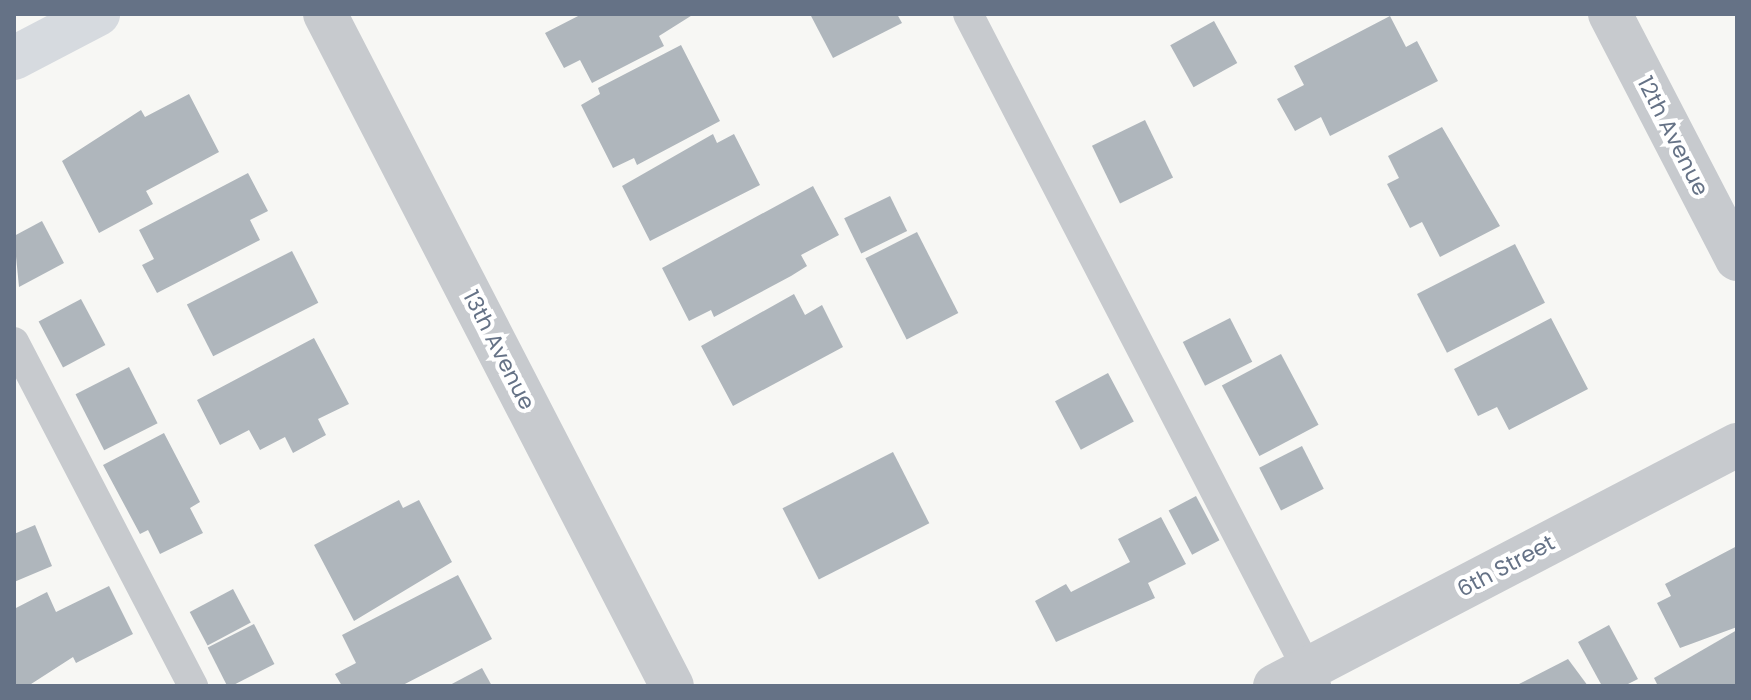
<!DOCTYPE html>
<html>
<head>
<meta charset="utf-8">
<style>
	body { margin:0 }
	#map { position:relative; width:1751px; height:700px; overflow:hidden; background:#f7f7f4; font-family:Poppins,sans-serif }
	div>[style] { position:absolute }
	.building>* { inset:0; background:#afb6bc; transform-origin:0 0 }
	.lane>* { height:30px; margin:-15px; padding:0 15px; transform-origin:15px; border-radius:15px; background:#c7cace }
	.street>* { height:44px; margin:-22px; padding:0 22px; transform-origin:22px; border-radius:22px; background:#c7cace }
	.primary>* { height:44px; margin:-22px; padding:0 22px; transform-origin:22px; border-radius:22px; background:#d6dadf }
	span { translate:-50% -50%; white-space:nowrap; text-align:center; line-height:1.15; -webkit-text-stroke:8px #fff; paint-order:stroke }
	.street-label { font-size:22px; color:#657286 }
	.frame { position:absolute; inset:0; border:16px solid #657286; pointer-events:none }
</style>
</head>
<body>
<div id="map">
	<div class="building">
		<i style="clip-path:polygon(582px 14px,694px 14px,659px 36px,664px 46px,592px 83px,580px 60px,564px 68px,545px 33px)"></i>
		<i style="clip-path:polygon(810px 14px,897px 14px,902px 23px,833px 58px)"></i>
		<i style="clip-path:polygon(1390px 16px,1406px 47px,1417px 41px,1438px 81px,1330px 136px,1321px 117px,1295px 131px,1277px 99px,1304px 85px,1294px 66px)"></i>
		<i style="left:1214px;top:21px;width:48px;height:50px;rotate:61deg"></i>
		<i style="clip-path:polygon(681px 45px,720px 121px,637px 165px,634px 158px,613px 168px,581px 105px,600px 94px,598px 88px)"></i>
		<i style="clip-path:polygon(189px 94px,219px 152px,146px 191px,153px 204px,99px 233px,62px 161px,141px 110px,145px 117px)"></i>
		<i style="left:1145px;top:120px;width:64px;height:59px;rotate:64deg"></i>
		<i style="clip-path:polygon(1442px 127px,1500px 226px,1440px 257px,1422px 222px,1410px 228px,1387px 184px,1399px 178px,1388px 156px)"></i>
		<i style="clip-path:polygon(713px 134px,717px 143px,734px 134px,760px 185px,650px 241px,622px 186px)"></i>
		<i style="clip-path:polygon(248px 173px,268px 211px,250px 220px,260px 240px,157px 293px,142px 265px,154px 259px,139px 230px)"></i>
		<i style="clip-path:polygon(813px 186px,839px 235px,801px 255px,807px 266px,791px 276px,714px 317px,711px 310px,689px 321px,662px 268px)"></i>
		<i style="left:890px;top:196px;width:39px;height:51px;rotate:64deg"></i>
		<i style="clip-path:polygon(42px 221px,64px 263px,19px 287px,14px 236px)"></i>
		<i style="left:917px;top:232px;width:91px;height:58px;rotate:63deg"></i>
		<i style="left:1515px;top:244px;width:66px;height:110px;rotate:63deg"></i>
		<i style="left:292px;top:251px;width:58px;height:118px;rotate:63deg"></i>
		<i style="clip-path:polygon(794px 294px,805px 315px,822px 305px,843px 347px,733px 406px,701px 346px)"></i>
		<i style="left:81px;top:299px;width:52px;height:48px;rotate:62deg"></i>
		<i style="left:1230px;top:318px;width:49px;height:53px;rotate:63deg"></i>
		<i style="clip-path:polygon(1551px 318px,1588px 389px,1509px 430px,1497px 407px,1478px 416px,1454px 369px)"></i>
		<i style="clip-path:polygon(314px 338px,349px 404px,318px 419px,326px 435px,293px 453px,285px 437px,260px 450px,249px 430px,220px 445px,197px 400px)"></i>
		<i style="left:1281px;top:354px;width:80px;height:67px;rotate:62deg"></i>
		<i style="left:129px;top:367px;width:63px;height:60px;rotate:63deg"></i>
		<i style="left:1108px;top:373px;width:55px;height:60px;rotate:62deg"></i>
		<i style="clip-path:polygon(164px 433px,200px 502px,190px 508px,203px 533px,160px 554px,148px 530px,140px 534px,103px 465px)"></i>
		<i style="left:1302px;top:446px;width:48px;height:48px;rotate:63deg"></i>
		<i style="left:893px;top:452px;width:80px;height:124px;rotate:63deg"></i>
		<i style="left:1196px;top:496px;width:50px;height:31px;rotate:62deg"></i>
		<i style="clip-path:polygon(399px 500px,403px 508px,419px 500px,452px 562px,354px 621px,314px 545px)"></i>
		<i style="clip-path:polygon(1161px 517px,1186px 564px,1148px 583px,1155px 598px,1056px 642px,1035px 601px,1066px 584px,1071px 592px,1130px 562px,1118px 539px)"></i>
		<i style="clip-path:polygon(35px 525px,52px 566px,14px 582px,14px 534px)"></i>
		<i style="clip-path:polygon(1737px 546px,1737px 627px,1680px 648px,1657px 603px,1671px 596px,1665px 584px)"></i>
		<i style="clip-path:polygon(458px 575px,492px 639px,401px 686px,342px 686px,335px 674px,356px 663px,342px 635px)"></i>
		<i style="clip-path:polygon(109px 586px,133px 634px,76px 663px,73px 657px,28px 686px,14px 686px,14px 609px,47px 592px,56px 612px)"></i>
		<i style="left:233px;top:589px;width:38px;height:49px;rotate:62deg"></i>
		<i style="left:254px;top:624px;width:45px;height:52px;rotate:63deg"></i>
		<i style="clip-path:polygon(1609px 625px,1638px 679px,1624px 686px,1602px 686px,1578px 642px)"></i>
		<i style="clip-path:polygon(1737px 630px,1737px 686px,1658px 686px,1654px 678px)"></i>
		<i style="clip-path:polygon(1568px 659px,1588px 686px,1515px 686px)"></i>
		<i style="clip-path:polygon(482px 668px,492px 686px,448px 686px)"></i>
	</div>
	<div class="lane">
		<i style="left:968px;top:14px;width:757px;rotate:62.62deg"></i>
		<i style="left:14px;top:342px;width:388px;rotate:62.5deg"></i>
	</div>
	<div class="street">
		<i style="left:325px;top:14px;width:756px;rotate:62.69deg"></i>
		<i style="left:1610px;top:14px;width:276px;rotate:62.6deg"></i>
		<i style="left:1275px;top:686px;width:521px;rotate:-27.55deg"></i>
	</div>
	<div class="primary">
		<i style="left:14px;top:58px;width:95px;rotate:-27.6deg"></i>
	</div>
	<div class="street-label">
		<span style="left:1673px;top:136px;rotate:63deg">12th Avenue</span>
		<span style="left:499px;top:350px;rotate:63deg">13th Avenue</span>
		<span style="left:1506px;top:566px;rotate:-28deg">6th Street</span>
	</div>
	<div class="frame"></div>
</div>
</body>
</html>
